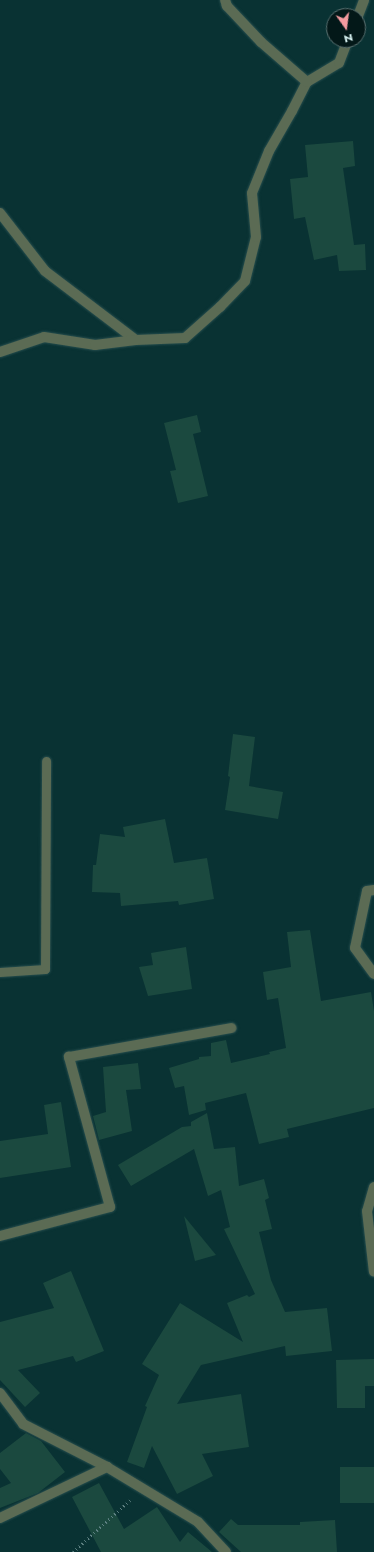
<!DOCTYPE html>
<html>
<head>
<meta charset="utf-8">
<style>
	body { margin:0 }
	#map { position:relative; width:374px; height:1552px; overflow:hidden; background:#093233; font-family:Jost,sans-serif }
	div>[style] { position:absolute }
	.building>* { inset:0; background:#1b493f; transform-origin:0 0 }
	.path>* { height:2.5px; margin-top:-1.25px; transform-origin:0; background:repeating-linear-gradient(90deg,#5e8182 0 1px,transparent 0 4px) }
	.roads { filter:drop-shadow(0 0 1px #274e4e) drop-shadow(0 0 1px #274e4e) }
	.service>* { height:9px; margin:-4.5px; padding:0 4.5px; transform-origin:4.5px; border-radius:4.5px; background:#5b6b54 }
	.minor>* { height:10px; margin:-5px; padding:0 5px; transform-origin:5px; border-radius:5px; background:#5b6b54 }
	span { translate:-50% -50%; white-space:nowrap; text-align:center; line-height:1.15; -webkit-text-stroke:3px #031818; paint-order:stroke }
	.north { position:absolute; left:326px; top:8px; width:40px; height:40px; box-sizing:border-box; background:#031818; border:1px solid #5a7171; border-radius:50%; rotate:166deg; font-size:11px; font-weight:700; line-height:16px; text-align:center; color:#dcf7f6 }
	.north::after { content:''; display:block; margin:auto; width:14px; height:18px; background:#f49b9f; clip-path:polygon(50% 0,100% 100%,50% 72%,0 100%) }
</style>
</head>
<body>
<div id="map">
	<div class="building">
		<i style="clip-path:polygon(353px 141px,355px 166px,343px 168px,354px 245px,365px 244px,366px 270px,339px 271px,337px 255px,314px 260px,305px 217px,294px 219px,290px 179px,308px 177px,305px 145px)"></i>
		<i style="clip-path:polygon(197px 415px,201px 432px,193px 434px,208px 496px,178px 503px,170px 471px,176px 470px,164px 423px)"></i>
		<i style="clip-path:polygon(233px 734px,255px 737px,249px 786px,283px 792px,278px 819px,225px 810px,230px 777px,228px 776px)"></i>
		<i style="clip-path:polygon(165px 819px,174px 863px,207px 858px,214px 899px,179px 905px,178px 901px,121px 906px,120px 893px,92px 892px,93px 865px,96px 865px,100px 834px,125px 837px,123px 827px)"></i>
		<i style="clip-path:polygon(310px 930px,321px 1001px,371px 992px,374px 1011px,374px 1108px,287px 1129px,289px 1137px,259px 1144px,246px 1093px,205px 1103px,206px 1110px,189px 1115px,184px 1086px,175px 1088px,169px 1068px,199px 1059px,199px 1057px,211px 1056px,211px 1043px,226px 1040px,231px 1063px,270px 1054px,269px 1052px,286px 1048px,278px 998px,267px 1000px,263px 972px,291px 967px,287px 932px)"></i>
		<i style="clip-path:polygon(186px 947px,192px 989px,148px 996px,139px 967px,153px 965px,151px 953px)"></i>
		<i style="clip-path:polygon(138px 1063px,141px 1089px,126px 1090px,132px 1131px,99px 1140px,93px 1116px,106px 1112px,103px 1067px)"></i>
		<i style="clip-path:polygon(61px 1102px,71px 1167px,0 1178px,0 1141px,48px 1134px,44px 1105px)"></i>
		<i style="clip-path:polygon(207px 1113px,214px 1149px,235px 1147px,239px 1186px,264px 1179px,269px 1198px,265px 1200px,272px 1229px,259px 1232px,271px 1280px,285px 1312px,327px 1308px,332px 1351px,286px 1356px,285px 1346px,201px 1365px,177px 1404px,241px 1394px,249px 1447px,202px 1454px,213px 1476px,177px 1494px,152px 1446px,144px 1468px,127px 1462px,147px 1407px,145px 1406px,159px 1375px,142px 1364px,180px 1303px,243px 1342px,227px 1303px,247px 1295px,249px 1297px,255px 1294px,224px 1229px,230px 1227px,221px 1190px,208px 1196px,194px 1149px,131px 1186px,118px 1165px,182px 1127px,191px 1126px,191px 1122px)"></i>
		<i style="clip-path:polygon(184px 1216px,216px 1255px,195px 1261px)"></i>
		<i style="clip-path:polygon(71px 1271px,104px 1351px,76px 1362px,73px 1356px,18px 1370px,40px 1393px,25px 1407px,0 1380px,0 1322px,54px 1308px,43px 1283px)"></i>
		<i style="clip-path:polygon(374px 1359px,374px 1386px,365px 1386px,365px 1408px,337px 1408px,336px 1360px)"></i>
		<i style="clip-path:polygon(26px 1433px,41px 1441px,65px 1472px,38px 1493px,0 1508px,0 1488px,11px 1483px,0 1469px,0 1453px)"></i>
		<i style="left:374px;top:1467px;width:36px;height:34px;rotate:90deg"></i>
		<i style="clip-path:polygon(99px 1483px,124px 1529px,157px 1507px,180px 1542px,188px 1532px,212px 1552px,101px 1552px,72px 1497px)"></i>
		<i style="clip-path:polygon(231px 1519px,238px 1525px,300px 1525px,300px 1522px,335px 1520px,337px 1552px,241px 1552px,219px 1532px)"></i>
	</div>
	<div class="path">
		<i style="left:73px;top:1552px;width:77px;rotate:-42.4deg"></i>
	</div>
	<div class="roads">
		<div class="service">
			<i style="left:0;top:972px;width:45px;rotate:-3.8deg"></i>
			<i style="left:45px;top:969px;width:208px;rotate:-89.7deg"></i>
		</div>
		<div class="minor">
			<i style="left:358px;top:16px;width:17px;rotate:-69deg"></i>
			<i style="left:307px;top:82px;width:37px;rotate:-31deg"></i>
			<i style="left:339px;top:63px;width:25px;rotate:-69deg"></i>
			<i style="left:0;top:213px;width:73px;rotate:52.2deg"></i>
			<i style="left:45px;top:271px;width:114px;rotate:37.2deg"></i>
			<i style="left:136px;top:340px;width:49px;rotate:-2.3deg"></i>
			<i style="left:185px;top:338px;width:47px;rotate:-41.5deg"></i>
			<i style="left:220px;top:307px;width:36px;rotate:-46deg"></i>
			<i style="left:245px;top:281px;width:45px;rotate:-76deg"></i>
			<i style="left:256px;top:237px;width:44px;rotate:-95.2deg"></i>
			<i style="left:252px;top:193px;width:45px;rotate:-68deg"></i>
			<i style="left:269px;top:151px;width:46px;rotate:-60.1deg"></i>
			<i style="left:292px;top:111px;width:33px;rotate:-63deg"></i>
			<i style="left:307px;top:82px;width:61px;rotate:-139deg"></i>
			<i style="left:261px;top:42px;width:50px;rotate:-133.4deg"></i>
			<i style="left:227px;top:6px;width:6px;rotate:-108deg"></i>
			<i style="left:0;top:352px;width:46px;rotate:-18.8deg"></i>
			<i style="left:44px;top:337px;width:52px;rotate:8.9deg"></i>
			<i style="left:95px;top:345px;width:41px;rotate:-7deg"></i>
			<i style="left:374px;top:890px;width:7px;rotate:172deg"></i>
			<i style="left:367px;top:891px;width:58px;rotate:101.9deg"></i>
			<i style="left:355px;top:948px;width:32px;rotate:54deg"></i>
			<i style="left:374px;top:1187px;width:25px;rotate:106deg"></i>
			<i style="left:367px;top:1211px;width:61px;rotate:83.5deg"></i>
			<i style="left:0;top:1236px;width:114px;rotate:-14.8deg"></i>
			<i style="left:110px;top:1207px;width:156px;rotate:-105.3deg"></i>
			<i style="left:69px;top:1057px;width:165px;rotate:-10.1deg"></i>
			<i style="left:0;top:1393px;width:39px;rotate:53deg"></i>
			<i style="left:23px;top:1424px;width:94px;rotate:27.1deg"></i>
			<i style="left:107px;top:1467px;width:106px;rotate:31.1deg"></i>
			<i style="left:198px;top:1522px;width:41px;rotate:47deg"></i>
			<i style="left:0;top:1518px;width:119px;rotate:-25.5deg"></i>
		</div>
	</div>
	<div class="north">N</div>
</div>
</body>
</html>
